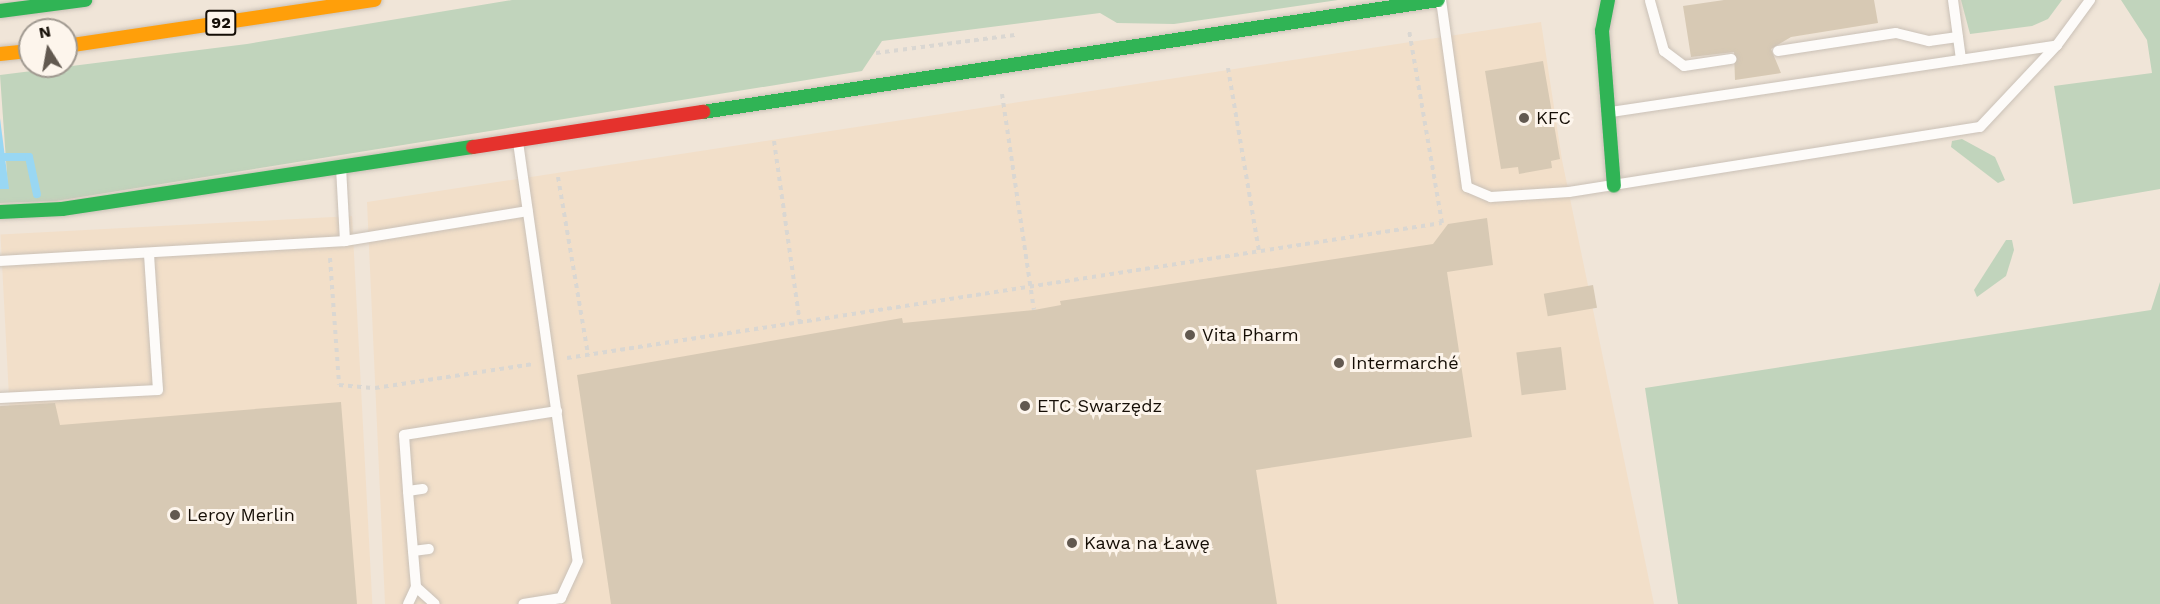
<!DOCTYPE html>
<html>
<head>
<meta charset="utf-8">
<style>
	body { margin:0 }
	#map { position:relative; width:2160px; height:604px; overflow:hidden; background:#f0e5d8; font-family:"Work Sans",sans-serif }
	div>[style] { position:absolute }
	.built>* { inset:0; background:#f2dfc9; transform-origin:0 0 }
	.green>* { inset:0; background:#c1d4bc }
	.water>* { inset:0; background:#99d7f3 }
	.stream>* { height:8px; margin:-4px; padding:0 4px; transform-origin:4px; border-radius:4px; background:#99d7f3 }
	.building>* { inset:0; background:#d7c9b4; transform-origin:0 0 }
	.path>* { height:4px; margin-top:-2px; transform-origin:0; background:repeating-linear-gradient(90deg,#dad7d2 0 4.5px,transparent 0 9px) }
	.roads { filter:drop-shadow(0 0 2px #cac1b7) drop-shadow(0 0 2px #cac1b7) }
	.lane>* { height:10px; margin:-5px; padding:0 5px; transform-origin:5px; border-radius:5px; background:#fdfbf9 }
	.fast>* { height:14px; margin:-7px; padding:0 7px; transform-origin:7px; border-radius:7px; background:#30b455 }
	.slow>* { height:14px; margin:-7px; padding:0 7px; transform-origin:7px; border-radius:7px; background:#ff9f0a }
	.jam>* { height:14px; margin:-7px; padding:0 7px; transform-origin:7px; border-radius:7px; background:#e5322d }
	.dots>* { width:16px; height:16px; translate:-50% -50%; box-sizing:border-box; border:3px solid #fdf5ec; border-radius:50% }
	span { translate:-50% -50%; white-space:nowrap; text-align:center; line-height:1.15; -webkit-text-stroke:6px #fdf5ec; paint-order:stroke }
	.shield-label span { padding:2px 4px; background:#fdf5ec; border:2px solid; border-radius:4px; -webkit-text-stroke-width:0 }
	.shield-label { font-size:16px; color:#150e06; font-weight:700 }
	.poi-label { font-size:18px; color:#150e06 }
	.left { translate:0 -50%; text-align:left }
	.north { position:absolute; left:18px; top:18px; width:60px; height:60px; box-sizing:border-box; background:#fdf5ec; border:2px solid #a09990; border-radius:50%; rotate:349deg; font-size:16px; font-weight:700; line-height:24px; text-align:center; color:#150e06 }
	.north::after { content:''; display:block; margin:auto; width:21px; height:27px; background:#625950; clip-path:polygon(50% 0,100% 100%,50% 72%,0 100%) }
</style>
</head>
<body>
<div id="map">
	<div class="built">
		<i style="clip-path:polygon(1541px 22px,1562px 160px,1654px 604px,385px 604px,367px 202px)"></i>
		<i style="left:352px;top:216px;width:389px;height:352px;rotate:87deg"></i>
	</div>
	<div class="green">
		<i style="clip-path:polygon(512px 0,1338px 0,1174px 24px,1117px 23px,1100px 13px,882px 41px,862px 71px,56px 201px,0 203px,0 189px,8px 189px,0 75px,247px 44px)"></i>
		<i style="clip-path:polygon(1961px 0,2062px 0,2048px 19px,2032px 26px,1970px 34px)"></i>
		<i style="clip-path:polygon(2121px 0,2160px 0,2160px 189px,2073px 204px,2054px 86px,2152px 73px,2147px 40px)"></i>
		<i style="clip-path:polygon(1962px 139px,1995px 157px,2005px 180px,1998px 183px,1951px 147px,1952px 141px)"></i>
		<i style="clip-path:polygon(2006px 240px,2012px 240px,2014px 250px,2006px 276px,1977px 297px,1974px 290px)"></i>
		<i style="clip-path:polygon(2160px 282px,2160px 604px,1678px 604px,1645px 388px,2151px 310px)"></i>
	</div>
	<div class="water">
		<i style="clip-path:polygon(0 118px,9px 189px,0 189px)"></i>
	</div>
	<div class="stream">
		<i style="left:5px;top:157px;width:24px"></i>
		<i style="left:29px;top:157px;width:38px;rotate:78deg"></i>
	</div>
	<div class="building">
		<i style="clip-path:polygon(1724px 0,1874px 0,1878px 23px,1791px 37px,1771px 49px,1781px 73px,1735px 80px,1734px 52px,1691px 57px,1683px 6px)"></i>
		<i style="clip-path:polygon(1543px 61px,1560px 159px,1551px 161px,1552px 168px,1519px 174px,1518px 167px,1501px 169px,1485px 71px)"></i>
		<i style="clip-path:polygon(1487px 218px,1493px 265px,1447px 272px,1472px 437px,1256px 470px,1277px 604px,611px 604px,577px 375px,902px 318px,903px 323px,1034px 310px,1061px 305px,1060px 301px,1433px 244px,1448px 224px)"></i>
		<i style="left:1593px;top:285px;width:23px;height:50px;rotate:80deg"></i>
		<i style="left:1561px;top:347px;width:43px;height:45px;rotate:83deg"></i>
		<i style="clip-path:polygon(341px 402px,357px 604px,0 604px,0 406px,55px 403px,60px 425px)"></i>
	</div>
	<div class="path">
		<i style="left:876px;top:53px;width:140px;rotate:-7.4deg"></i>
		<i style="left:1228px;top:68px;width:187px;rotate:80.4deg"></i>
		<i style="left:1002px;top:94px;width:218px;rotate:81.6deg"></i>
		<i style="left:774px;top:141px;width:184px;rotate:81.9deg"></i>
		<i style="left:558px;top:177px;width:181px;rotate:80.4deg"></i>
		<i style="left:330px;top:258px;width:127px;rotate:85.9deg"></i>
		<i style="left:339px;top:385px;width:36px;rotate:5deg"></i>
		<i style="left:375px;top:388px;width:160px;rotate:-8.6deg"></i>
		<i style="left:567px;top:358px;width:885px;rotate:-8.77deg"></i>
		<i style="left:1442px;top:223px;width:197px;rotate:-99.7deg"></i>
	</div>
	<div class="roads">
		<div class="lane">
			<i style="left:1441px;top:0;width:189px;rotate:82.1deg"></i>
			<i style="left:1467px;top:187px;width:26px;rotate:23deg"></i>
			<i style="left:1491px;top:197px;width:78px;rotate:-3.7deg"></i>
			<i style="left:1569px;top:192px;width:416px;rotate:-9deg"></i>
			<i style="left:1980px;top:127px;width:112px;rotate:-46.8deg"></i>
			<i style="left:2057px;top:45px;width:56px;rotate:-53.7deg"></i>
			<i style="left:1953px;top:0;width:60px;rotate:82.3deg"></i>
			<i style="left:1650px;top:1px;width:52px;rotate:74.4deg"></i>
			<i style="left:1664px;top:51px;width:25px;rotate:37deg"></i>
			<i style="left:1684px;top:66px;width:48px;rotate:-8.5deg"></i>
			<i style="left:1778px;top:51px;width:119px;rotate:-8.7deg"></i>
			<i style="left:1896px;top:33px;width:34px;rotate:14deg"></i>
			<i style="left:1929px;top:41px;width:29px;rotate:-8deg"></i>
			<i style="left:1611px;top:112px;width:451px;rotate:-8.5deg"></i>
			<i style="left:518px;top:142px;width:423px;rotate:81.9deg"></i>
			<i style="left:578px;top:561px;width:41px;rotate:114.7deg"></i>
			<i style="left:561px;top:598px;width:38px;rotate:171deg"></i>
			<i style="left:345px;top:241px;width:185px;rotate:-9.3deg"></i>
			<i style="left:0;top:261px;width:346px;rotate:-3.3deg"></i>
			<i style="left:345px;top:241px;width:74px;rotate:-93.1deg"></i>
			<i style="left:0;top:398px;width:158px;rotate:-2.9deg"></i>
			<i style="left:158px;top:390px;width:135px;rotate:-93.8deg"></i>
			<i style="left:408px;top:491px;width:56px;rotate:-94.1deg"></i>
			<i style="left:404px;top:435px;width:155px;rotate:-8.9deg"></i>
			<i style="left:413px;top:551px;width:16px;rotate:-7deg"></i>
			<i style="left:416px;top:587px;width:25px;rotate:42deg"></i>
			<i style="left:408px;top:604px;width:19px;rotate:-65deg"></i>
			<i style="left:416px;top:587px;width:96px;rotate:-94.8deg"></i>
			<i style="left:408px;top:491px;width:15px;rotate:-8deg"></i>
		</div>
		<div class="fast">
			<i style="left:1608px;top:0;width:32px;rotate:101deg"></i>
			<i style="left:1602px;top:31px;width:155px;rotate:85.6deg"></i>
			<i style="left:0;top:11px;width:86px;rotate:-7.4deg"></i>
			<i style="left:703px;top:112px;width:743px;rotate:-8.66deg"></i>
			<i style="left:0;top:212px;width:62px;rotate:-2.8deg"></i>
			<i style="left:62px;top:209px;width:416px;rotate:-8.6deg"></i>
		</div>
		<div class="slow">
			<i style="left:66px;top:46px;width:312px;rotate:-8.5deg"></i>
			<i style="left:0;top:54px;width:30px;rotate:-6deg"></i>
		</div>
		<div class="jam">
			<i style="left:473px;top:147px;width:233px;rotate:-8.7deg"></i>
		</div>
	</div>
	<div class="dots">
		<i style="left:1524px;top:118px;background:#625950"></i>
		<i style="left:1190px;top:335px;background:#625950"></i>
		<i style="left:1339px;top:363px;background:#625950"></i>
		<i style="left:1025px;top:406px;background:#625950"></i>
		<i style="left:175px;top:515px;background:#625950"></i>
		<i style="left:1072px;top:543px;background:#625950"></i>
	</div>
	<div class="shield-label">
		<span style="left:221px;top:23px">92</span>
	</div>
	<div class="poi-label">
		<span class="left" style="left:1536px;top:118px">KFC</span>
		<span class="left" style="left:1202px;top:335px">Vita Pharm</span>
		<span class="left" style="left:1351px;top:363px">Intermarché</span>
		<span class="left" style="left:1037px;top:406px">ETC Swarzędz</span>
		<span class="left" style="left:187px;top:515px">Leroy Merlin</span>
		<span class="left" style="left:1084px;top:543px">Kawa na Ławę</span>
	</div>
	<div class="north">N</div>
</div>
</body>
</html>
